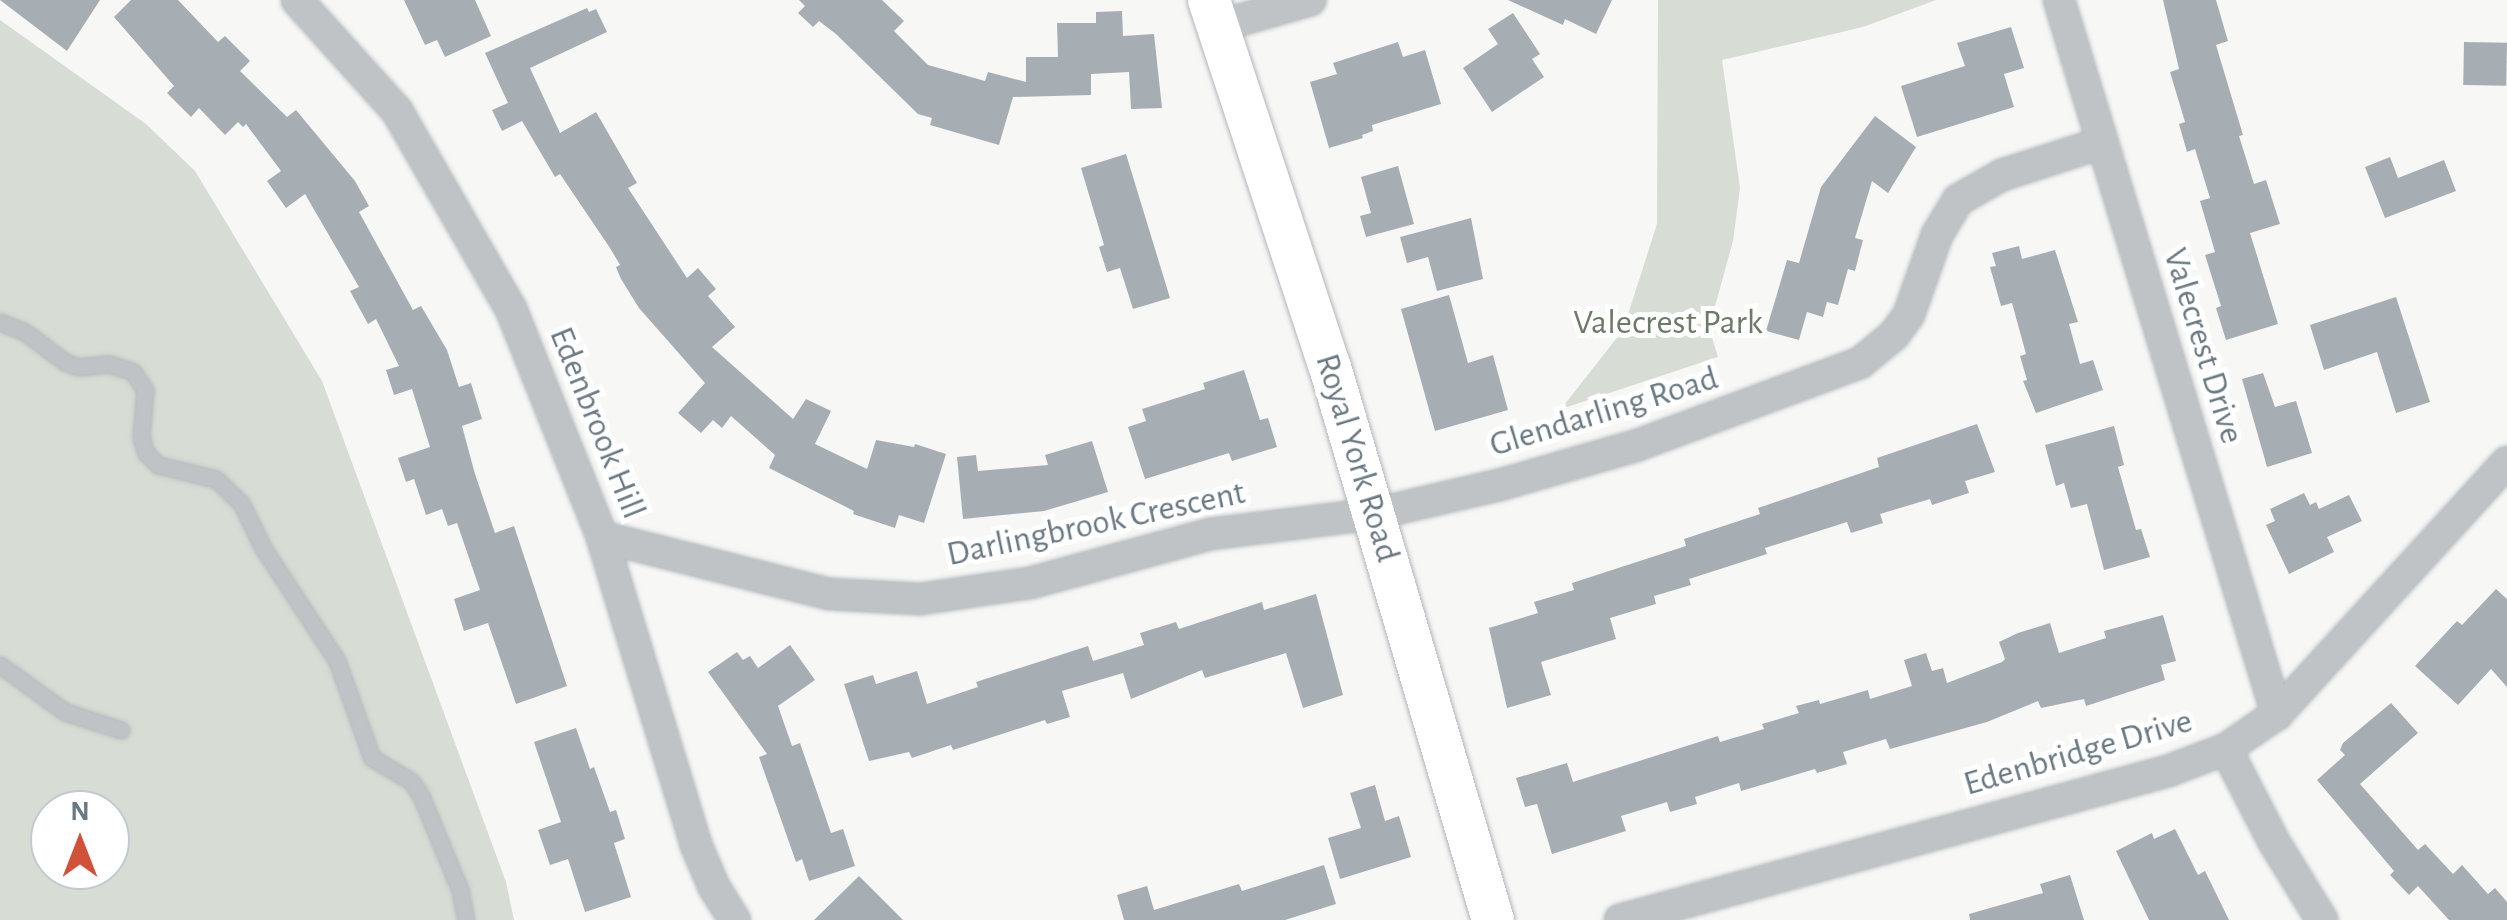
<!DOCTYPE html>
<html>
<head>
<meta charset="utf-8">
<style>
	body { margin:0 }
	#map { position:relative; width:2507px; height:920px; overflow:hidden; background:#f7f7f5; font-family:"Alegreya Sans",sans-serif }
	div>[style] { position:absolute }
	.green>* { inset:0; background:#d7dcd4 }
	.building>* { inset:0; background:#a7aeb3; transform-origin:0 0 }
	.roads { filter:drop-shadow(0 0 2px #b1b7bb) drop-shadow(0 0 2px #b1b7bb) }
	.lane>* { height:15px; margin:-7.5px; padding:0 7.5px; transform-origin:7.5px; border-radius:7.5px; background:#bfc3c6 }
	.street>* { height:30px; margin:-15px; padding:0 15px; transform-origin:15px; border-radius:15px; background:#bfc3c6 }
	.secondary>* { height:42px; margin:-21px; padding:0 21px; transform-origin:21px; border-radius:21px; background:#fff }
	span { translate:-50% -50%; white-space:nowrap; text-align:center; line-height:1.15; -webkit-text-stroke:10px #fff; paint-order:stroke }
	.park-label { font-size:35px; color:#6d7a67 }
	.street-label { font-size:35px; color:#697983 }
	.north { position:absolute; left:30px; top:790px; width:100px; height:100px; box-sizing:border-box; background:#fff; border:2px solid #c3c9cd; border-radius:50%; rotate:0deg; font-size:28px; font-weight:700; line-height:40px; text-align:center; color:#697983 }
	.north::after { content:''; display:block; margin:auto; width:35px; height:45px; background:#d25139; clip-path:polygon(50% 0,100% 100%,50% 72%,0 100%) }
</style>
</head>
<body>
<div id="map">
	<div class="green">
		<i style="clip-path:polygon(1658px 0,1936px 0,1863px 27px,1722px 60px,1740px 188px,1733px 241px,1709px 328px,1718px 357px,1561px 409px,1623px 330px,1657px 224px)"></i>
		<i style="clip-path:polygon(evenodd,0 20px,146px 124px,195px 171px,322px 381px,506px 882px,514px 920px,0 920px,0 20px,50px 810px,110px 810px,110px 870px,50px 870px,50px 810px)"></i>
	</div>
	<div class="building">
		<i style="clip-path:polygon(0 0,100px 0,67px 51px)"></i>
		<i style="clip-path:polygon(131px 0,178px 0,218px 42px,225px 36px,250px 61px,240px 71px,287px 117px,296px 110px,355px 181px,369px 206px,359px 212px,413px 310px,421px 306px,447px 350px,459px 387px,471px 383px,482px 419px,462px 426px,475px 474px,495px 533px,514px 526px,567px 686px,516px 704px,488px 623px,464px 631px,454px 599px,480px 590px,457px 523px,448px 526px,442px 509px,426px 515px,414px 479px,406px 482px,398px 458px,430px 447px,412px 389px,394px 395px,386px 370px,399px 366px,376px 319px,368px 324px,350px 291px,359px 287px,305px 194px,286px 208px,267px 181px,281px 171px,246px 124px,243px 127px,238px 122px,225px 135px,199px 108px,191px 117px,167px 93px,174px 86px,114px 17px)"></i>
		<i style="clip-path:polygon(404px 0,475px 0,491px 36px,445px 57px,437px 40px,425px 45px)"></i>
		<i style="clip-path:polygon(799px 0,882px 0,904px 21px,894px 31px,928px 65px,985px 81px,988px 72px,1026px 82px,1026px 57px,1058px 57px,1057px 23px,1096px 23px,1096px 12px,1122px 11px,1123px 36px,1154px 34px,1162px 108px,1131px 109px,1129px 72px,1091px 74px,1091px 95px,1013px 97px,999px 145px,930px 125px,932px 118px,918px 114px,836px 34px,819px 21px,813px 27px,798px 13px,805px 6px)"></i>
		<i style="clip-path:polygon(1508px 0,1612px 0,1596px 34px,1565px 19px,1563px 25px)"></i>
		<i style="clip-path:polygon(2163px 0,2216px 0,2228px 41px,2216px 45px,2243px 135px,2239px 136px,2254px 184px,2266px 180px,2280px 224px,2250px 233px,2278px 324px,2226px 340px,2216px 308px,2221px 306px,2205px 255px,2215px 252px,2200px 201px,2210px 198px,2195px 149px,2187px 152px,2179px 124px,2185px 122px,2170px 72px,2179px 69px)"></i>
		<i style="clip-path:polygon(587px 8px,589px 12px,596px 9px,607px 32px,530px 68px,560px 133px,596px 112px,637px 183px,628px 188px,687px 278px,698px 268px,716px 289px,708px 296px,735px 327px,712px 347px,793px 419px,806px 399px,831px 411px,815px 444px,867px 469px,876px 440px,914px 447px,915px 444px,946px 454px,924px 523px,899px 515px,895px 528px,853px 514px,854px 511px,769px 468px,775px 455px,731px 416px,722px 428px,713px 420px,701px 433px,678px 413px,705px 383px,639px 308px,621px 279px,616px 267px,620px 265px,610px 248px,560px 174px,555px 177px,522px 121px,502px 131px,492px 110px,508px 103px,485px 53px)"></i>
		<i style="clip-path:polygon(1513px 13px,1540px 54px,1532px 59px,1544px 77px,1492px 112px,1463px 68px,1498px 44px,1488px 29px)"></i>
		<i style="clip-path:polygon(2011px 27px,2024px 68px,2004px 74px,2014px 107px,1917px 137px,1901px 86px,1965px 66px,1957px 43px)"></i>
		<i style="clip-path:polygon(1398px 42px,1403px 57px,1425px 50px,1441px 104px,1372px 125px,1373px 131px,1362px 135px,1363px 138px,1329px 148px,1310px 82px,1337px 74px,1333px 63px)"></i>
		<i style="left:2464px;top:42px;width:43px;height:43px;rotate:1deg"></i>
		<i style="clip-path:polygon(1875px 116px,1916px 147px,1888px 193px,1872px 181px,1855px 238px,1863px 240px,1855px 271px,1848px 269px,1838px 305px,1827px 302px,1823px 317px,1807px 312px,1799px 340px,1766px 331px,1787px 260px,1799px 263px,1821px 187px)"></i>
		<i style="clip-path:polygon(1126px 154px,1170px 298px,1133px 309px,1120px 268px,1107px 272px,1099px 247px,1104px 245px,1081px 168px)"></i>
		<i style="clip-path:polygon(2390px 157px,2398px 178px,2444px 160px,2456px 191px,2385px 218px,2365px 167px)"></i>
		<i style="clip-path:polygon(1398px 166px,1414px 224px,1366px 237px,1360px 216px,1371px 213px,1361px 177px)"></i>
		<i style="clip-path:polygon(1471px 218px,1483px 279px,1437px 291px,1428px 257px,1407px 263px,1400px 237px)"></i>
		<i style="clip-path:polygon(2019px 246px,2022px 259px,2055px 250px,2078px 322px,2069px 324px,2080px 364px,2093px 360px,2103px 390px,2036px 413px,2023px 381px,2027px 380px,2020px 356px,2026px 354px,2012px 303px,2001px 306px,1990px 267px,1996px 266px,1992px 253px)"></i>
		<i style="clip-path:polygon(1449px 295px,1468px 363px,1493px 355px,1508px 410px,1435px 431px,1401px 309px)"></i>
		<i style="clip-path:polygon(2396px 297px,2430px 402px,2396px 413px,2377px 352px,2324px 370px,2310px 325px)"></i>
		<i style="clip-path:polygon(1244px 370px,1260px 420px,1268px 418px,1277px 447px,1232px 461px,1229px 453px,1145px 479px,1128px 427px,1146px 421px,1142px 409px,1205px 389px,1203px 383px)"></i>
		<i style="clip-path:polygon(2263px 373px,2275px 407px,2296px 401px,2312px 453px,2267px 467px,2242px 379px)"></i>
		<i style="clip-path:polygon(1977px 424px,1995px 472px,1965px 481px,1969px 493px,1932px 505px,1930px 499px,1880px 514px,1883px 523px,1851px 533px,1847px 522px,1765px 548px,1767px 554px,1689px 579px,1691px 585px,1654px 596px,1656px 604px,1610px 618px,1616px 639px,1541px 662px,1551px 695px,1507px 708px,1489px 628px,1538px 613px,1534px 602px,1574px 590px,1572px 583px,1686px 546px,1684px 539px,1760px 514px,1758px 508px,1879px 467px,1877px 458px)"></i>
		<i style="clip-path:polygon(2114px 426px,2124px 465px,2118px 467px,2136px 530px,2141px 529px,2150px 557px,2104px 570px,2087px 504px,2071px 508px,2064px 483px,2056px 486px,2045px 445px)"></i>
		<i style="clip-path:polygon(1092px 441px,1108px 492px,1044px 511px,963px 519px,957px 457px,976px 455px,978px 471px,1048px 465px,1045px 455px)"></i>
		<i style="clip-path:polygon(2304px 493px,2310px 505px,2316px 502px,2319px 509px,2349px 495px,2362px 521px,2327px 537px,2334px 552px,2289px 574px,2266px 525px,2275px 521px,2270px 509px)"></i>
		<i style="clip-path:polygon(2496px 589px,2507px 599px,2507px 687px,2491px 669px,2458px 705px,2415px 666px,2457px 621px,2462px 625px)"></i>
		<i style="clip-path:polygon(1316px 594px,1343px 695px,1303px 708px,1286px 653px,1205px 678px,1202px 670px,1131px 699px,1123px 673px,1062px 691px,1070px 717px,1047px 724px,1045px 720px,953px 750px,951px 745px,912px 758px,909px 752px,869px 761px,844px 684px,873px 675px,876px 684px,917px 671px,927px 704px,978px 687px,976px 682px,1088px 646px,1093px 661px,1144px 645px,1140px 633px,1176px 622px,1179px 629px,1262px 602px,1264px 610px)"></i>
		<i style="clip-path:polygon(2163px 615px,2176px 661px,2161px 665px,2165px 680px,2086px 706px,2084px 699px,2041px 708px,2038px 701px,1987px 722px,1890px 749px,1886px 739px,1843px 752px,1847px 764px,1817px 773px,1815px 769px,1741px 791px,1739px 783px,1695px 797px,1697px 804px,1670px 812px,1667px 802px,1621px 816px,1626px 831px,1552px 854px,1537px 804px,1525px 807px,1516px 778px,1567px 763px,1573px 782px,1718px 736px,1720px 742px,1764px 729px,1762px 724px,1799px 713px,1796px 706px,1819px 700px,1820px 704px,1868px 690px,1870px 699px,1912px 686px,1904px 660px,1926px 653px,1932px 671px,1943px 668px,1947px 683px,2002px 662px,2005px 659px,1999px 642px,2018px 633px,2050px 623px,2059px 653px,2106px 638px,2104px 631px)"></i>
		<i style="clip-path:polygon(790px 645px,815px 680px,778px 706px,792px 746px,800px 743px,831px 833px,843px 829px,855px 866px,809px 881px,802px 859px,796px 862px,759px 757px,767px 754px,708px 672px,737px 652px,743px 660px,750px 656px,758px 668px)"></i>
		<i style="clip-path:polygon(2391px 703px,2418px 733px,2360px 784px,2418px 850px,2425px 844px,2453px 874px,2462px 865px,2488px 894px,2495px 888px,2507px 902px,2507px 920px,2449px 920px,2418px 886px,2409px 895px,2390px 875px,2394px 871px,2317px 780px,2345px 755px,2340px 750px,2343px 743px)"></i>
		<i style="clip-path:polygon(576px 728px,590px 769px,594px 767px,610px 812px,616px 810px,625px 839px,614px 843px,631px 897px,585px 912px,568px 859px,550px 865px,538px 830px,561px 822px,534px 742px)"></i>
		<i style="clip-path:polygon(1375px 785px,1385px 821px,1399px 816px,1411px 857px,1340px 879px,1328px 838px,1361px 828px,1350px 793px)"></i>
		<i style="clip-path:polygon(2175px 829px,2198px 875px,2205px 871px,2229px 920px,2149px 920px,2116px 851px,2152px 833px,2154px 839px)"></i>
		<i style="clip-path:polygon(1324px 865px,1336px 904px,1285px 920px,1124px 920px,1117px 895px,1147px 886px,1154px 910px,1239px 884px,1242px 891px)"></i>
		<i style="clip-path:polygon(2070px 875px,2084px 920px,1970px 920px,1969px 914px,2043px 893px,2040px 884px)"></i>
		<i style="clip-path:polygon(859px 876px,903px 920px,814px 920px)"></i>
	</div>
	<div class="roads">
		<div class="lane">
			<i style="left:0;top:322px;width:27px;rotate:22deg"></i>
			<i style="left:25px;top:332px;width:50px;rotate:36.9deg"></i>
			<i style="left:65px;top:362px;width:14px;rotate:21deg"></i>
			<i style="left:78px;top:367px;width:31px;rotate:-6deg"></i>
			<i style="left:109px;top:364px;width:25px;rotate:18deg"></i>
			<i style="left:133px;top:372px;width:22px;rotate:56deg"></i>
			<i style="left:145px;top:390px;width:47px;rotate:94.9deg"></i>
			<i style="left:141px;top:437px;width:17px;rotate:73deg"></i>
			<i style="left:146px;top:453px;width:17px;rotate:45deg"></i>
			<i style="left:158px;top:465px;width:60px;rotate:13.6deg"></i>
			<i style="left:216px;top:479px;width:35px;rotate:44deg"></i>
			<i style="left:241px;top:503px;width:50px;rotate:63.9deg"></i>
			<i style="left:263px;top:548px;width:135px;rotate:56.8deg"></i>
			<i style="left:337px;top:661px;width:103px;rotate:70.2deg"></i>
			<i style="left:372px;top:758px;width:45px;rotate:30.5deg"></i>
			<i style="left:411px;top:781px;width:18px;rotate:56deg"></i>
			<i style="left:421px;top:796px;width:102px;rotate:67.5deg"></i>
			<i style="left:460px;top:890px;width:31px;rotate:79deg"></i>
			<i style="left:0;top:665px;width:80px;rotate:35.9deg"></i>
			<i style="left:65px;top:712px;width:59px;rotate:17.8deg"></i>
		</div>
		<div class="street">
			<i style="left:297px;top:0;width:149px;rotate:48deg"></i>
			<i style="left:397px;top:111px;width:228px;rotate:60.1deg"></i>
			<i style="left:511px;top:309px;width:245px;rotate:68.2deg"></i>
			<i style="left:602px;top:537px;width:322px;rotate:73deg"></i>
			<i style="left:696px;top:845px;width:46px;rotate:66.8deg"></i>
			<i style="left:714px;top:887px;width:39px;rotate:58deg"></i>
			<i style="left:2059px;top:0;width:747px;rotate:73.02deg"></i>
			<i style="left:1219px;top:26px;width:95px;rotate:-15.9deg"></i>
			<i style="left:602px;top:537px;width:234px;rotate:14.1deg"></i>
			<i style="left:829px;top:594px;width:91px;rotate:3.1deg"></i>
			<i style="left:920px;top:599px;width:111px;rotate:-8.3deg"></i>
			<i style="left:1030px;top:583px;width:187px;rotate:-15.2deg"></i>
			<i style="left:1210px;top:534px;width:165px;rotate:-7deg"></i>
			<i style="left:1374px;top:514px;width:132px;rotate:-13.1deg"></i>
			<i style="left:1503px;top:484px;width:141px;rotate:-16.1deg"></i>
			<i style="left:1638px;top:445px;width:237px;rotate:-20.3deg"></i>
			<i style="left:1860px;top:363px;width:44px;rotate:-39.5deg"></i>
			<i style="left:1894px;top:335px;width:26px;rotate:-54deg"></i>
			<i style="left:1909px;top:314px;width:84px;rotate:-70.5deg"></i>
			<i style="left:1937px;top:235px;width:41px;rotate:-59deg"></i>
			<i style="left:1958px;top:200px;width:51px;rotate:-29.6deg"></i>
			<i style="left:2002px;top:175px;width:104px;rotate:-17.9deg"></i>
			<i style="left:2226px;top:749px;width:105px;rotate:62.7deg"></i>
			<i style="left:2274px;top:842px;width:92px;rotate:58.4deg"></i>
			<i style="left:1620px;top:920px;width:568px;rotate:-15.21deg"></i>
			<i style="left:2168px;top:771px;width:62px;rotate:-20.8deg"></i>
			<i style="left:2226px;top:749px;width:62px;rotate:-34.5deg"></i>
			<i style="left:2277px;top:714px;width:341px;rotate:-47.6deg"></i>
		</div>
		<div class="secondary">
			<i style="left:1209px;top:0;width:386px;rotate:71.8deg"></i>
			<i style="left:1330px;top:367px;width:577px;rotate:73.58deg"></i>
		</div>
	</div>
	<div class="park-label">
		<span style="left:1668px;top:323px">Valecrest Park</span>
	</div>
	<div class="street-label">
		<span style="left:2203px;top:346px;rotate:73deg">Valecrest Drive</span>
		<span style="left:1604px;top:412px;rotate:-17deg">Glendarling Road</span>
		<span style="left:597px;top:423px;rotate:68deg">Edenbrook Hill</span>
		<span style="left:1357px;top:458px;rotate:73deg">Royal York Road</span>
		<span style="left:1096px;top:524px;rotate:-12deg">Darlingbrook Crescent</span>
		<span style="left:2078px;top:753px;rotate:-16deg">Edenbridge Drive</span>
	</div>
	<div class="north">N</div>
</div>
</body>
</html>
